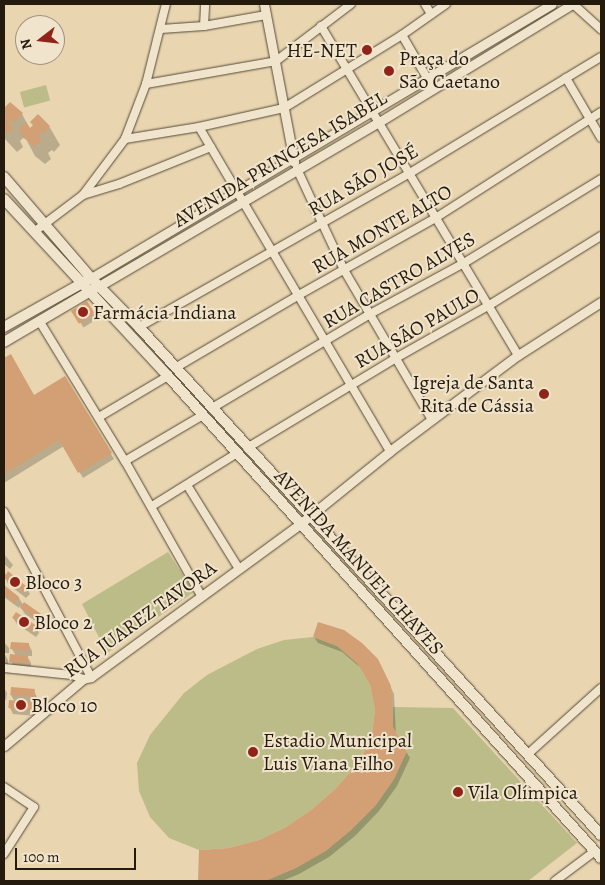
<!DOCTYPE html>
<html>
<head>
<meta charset="utf-8">
<style>
	body { margin:0 }
	#map { position:relative; width:605px; height:885px; overflow:hidden; background:#e9d6b1; font-family:Alegreya,serif }
	div>[style] { position:absolute }
	.green>* { inset:0; background:#bcbc88; transform-origin:0 0 }
	.shadow>* { inset:0; background:#0003; transform-origin:0 0 }
	.building>* { inset:0; background:#d39f74; transform-origin:0 0 }
	.roads { filter:drop-shadow(0 0 1px #554936) drop-shadow(0 0 1px #554936) }
	.minor>* { height:8px; margin:-4px; padding:0 4px; transform-origin:4px; border-radius:4px; background:#f1e4cc }
	.tertiary>* { height:9px; margin:-4.5px; padding:0 4.5px; transform-origin:4.5px; border-radius:4.5px; background:#f1e4cc }
	.secondary>* { height:10px; margin:-5px; padding:0 5px; transform-origin:5px; border-radius:5px; background:#f1e4cc }
	.dots>* { width:14px; height:14px; translate:-50% -50%; box-sizing:border-box; border:2px solid #f1e4cc; border-radius:50% }
	span { translate:-50% -50%; white-space:nowrap; text-align:center; line-height:1.15; -webkit-text-stroke:4px #f1e4cc; paint-order:stroke }
	.poi-label { font-size:20px; color:#241a0d }
	.right { translate:-100% -50%; text-align:right }
	.left { translate:0 -50%; text-align:left }
	.street-label { font-size:20px; color:#241a0d }
	.frame { position:absolute; inset:0; border:5px solid #241a0d; pointer-events:none }
	.north { position:absolute; left:15px; top:15px; width:50px; height:50px; box-sizing:border-box; background:#f1e4cc; border:1px solid #9f9380; border-radius:50%; rotate:254deg; font-size:14px; font-weight:700; line-height:20px; text-align:center; color:#241a0d }
	.north::after { content:''; display:block; margin:auto; width:18px; height:22px; background:#8f2418; clip-path:polygon(50% 0,100% 100%,50% 72%,0 100%) }
	.scale { position:absolute; left:15px; top:848px; width:121px; height:22px; box-sizing:border-box; border:2px solid #241a0d; border-top:0; padding-left:6px; font-size:15px; line-height:18px; white-space:nowrap; color:#241a0d; -webkit-text-stroke:4px #f1e4cc; paint-order:stroke }
</style>
</head>
<body>
<div id="map">
	<div class="green">
		<div style="left:46px;top:85px;width:16px;height:27px;rotate:75deg"></div>
		<div style="clip-path:polygon(168px 552px,194px 592px,107px 653px,82px 604px)"></div>
		<div style="clip-path:polygon(313px 637px,337px 646px,357px 663px,370px 685px,375px 710px,371px 741px,355px 767px,334px 790px,311px 810px,286px 827px,259px 840px,229px 848px,199px 850px,169px 838px,150px 817px,139px 791px,137px 763px,150px 735px,184px 693px,207px 675px,257px 649px,284px 640px)"></div>
		<div style="clip-path:polygon(393px 707px,453px 708px,577px 843px,528px 881px,265px 881px,296px 868px,326px 850px,351px 830px,376px 805px,394px 779px,407px 751px,393px 727px)"></div>
	</div>
	<div class="shadow">
		<div style="clip-path:polygon(10px 104px,22px 114px,30px 129px,49px 126px,60px 145px,54px 152px,52px 150px,48px 153px,51px 159px,45px 164px,35px 156px,26px 139px,23px 138px,20px 141px,23px 147px,17px 152px,4px 138px,4px 116px,6px 114px,4px 110px)"></div>
		<div style="left:87px;top:303px;width:19px;height:16px;rotate:58deg"></div>
		<div style="clip-path:polygon(11px 356px,34px 396px,64px 377px,114px 459px,83px 478px,64px 446px,4px 483px,4px 360px)"></div>
		<div style="clip-path:polygon(4px 554px,13px 565px,10px 569px,4px 564px)"></div>
		<div style="clip-path:polygon(4px 573px,26px 587px,30px 594px,26px 598px,8px 584px)"></div>
		<div style="clip-path:polygon(4px 586px,19px 598px,23px 605px,44px 616px,47px 623px,44px 627px,25px 614px,20px 606px,19px 608px,4px 597px)"></div>
		<div style="clip-path:polygon(13px 618px,36px 626px,39px 633px,36px 637px,17px 624px)"></div>
		<div style="clip-path:polygon(319px 624px,381px 667px,394px 694px,396px 735px,410px 758px,397px 786px,379px 811px,355px 836px,329px 857px,299px 874px,282px 881px,200px 881px,200px 851px,230px 849px,259px 841px,287px 828px,312px 811px,335px 791px,356px 768px,372px 741px,376px 710px,371px 685px,362px 669px,342px 652px,318px 643px,314px 637px)"></div>
		<div style="clip-path:polygon(4px 642px,9px 648px,9px 653px,4px 653px,8px 660px,8px 665px,4px 665px)"></div>
		<div style="clip-path:polygon(29px 645px,32px 651px,32px 656px,27px 656px,31px 663px,31px 669px,14px 667px,11px 661px,16px 656px,12px 649px)"></div>
		<div style="clip-path:polygon(4px 688px,7px 693px,6px 700px,4px 699px)"></div>
		<div style="clip-path:polygon(34px 691px,37px 697px,37px 703px,32px 703px,36px 710px,35px 716px,13px 714px,10px 708px,15px 702px,11px 695px)"></div>
	</div>
	<div class="building">
		<div style="clip-path:polygon(10px 102px,23px 113px,15px 122px,12px 120px,9px 123px,14px 128px,6px 134px,4px 132px,4px 108px)"></div>
		<div style="clip-path:polygon(38px 114px,50px 126px,43px 134px,41px 132px,37px 135px,42px 140px,34px 147px,23px 137px,19px 129px,26px 122px,30px 128px,33px 125px,30px 122px)"></div>
		<div style="left:87px;top:301px;width:15px;height:19px;rotate:58deg"></div>
		<div style="clip-path:polygon(11px 354px,34px 395px,65px 376px,112px 453px,78px 473px,59px 440px,4px 474px,4px 358px)"></div>
		<div style="clip-path:polygon(8px 571px,27px 587px,23px 593px,4px 578px)"></div>
		<div style="clip-path:polygon(4px 585px,19px 597px,15px 603px,4px 595px)"></div>
		<div style="left:24px;top:602px;width:24px;height:7px;rotate:35deg"></div>
		<div style="left:16px;top:612px;width:25px;height:7px;rotate:34deg"></div>
		<div style="clip-path:polygon(318px 622px,344px 630px,362px 643px,378px 659px,391px 686px,393px 727px,407px 751px,394px 779px,376px 805px,351px 830px,326px 851px,296px 868px,265px 881px,198px 881px,199px 850px,229px 848px,259px 840px,286px 827px,311px 810px,334px 790px,355px 767px,371px 741px,375px 710px,370px 685px,357px 663px,337px 646px,313px 637px)"></div>
		<div style="clip-path:polygon(11px 642px,29px 643px,29px 651px,10px 649px)"></div>
		<div style="clip-path:polygon(10px 654px,28px 656px,28px 663px,9px 662px)"></div>
		<div style="left:11px;top:687px;width:24px;height:8px;rotate:5deg"></div>
		<div style="left:9px;top:700px;width:24px;height:8px;rotate:5deg"></div>
	</div>
	<div class="roads">
		<div class="minor">
			<div style="left:425px;top:4px;width:12px;rotate:59deg"></div>
			<div style="left:573px;top:4px;width:38px;rotate:42deg"></div>
			<div style="left:204px;top:26px;width:22px;rotate:-87deg"></div>
			<div style="left:321px;top:26px;width:383px;rotate:59.1deg"></div>
			<div style="left:161px;top:29px;width:43px;rotate:-4deg"></div>
			<div style="left:204px;top:26px;width:63px;rotate:-10.1deg"></div>
			<div style="left:402px;top:35px;width:61px;rotate:59.7deg"></div>
			<div style="left:566px;top:78px;width:69px;rotate:59.7deg"></div>
			<div style="left:146px;top:84px;width:132px;rotate:-10deg"></div>
			<div style="left:276px;top:61px;width:94px;rotate:-37.2deg"></div>
			<div style="left:199px;top:127px;width:87px;rotate:-12.6deg"></div>
			<div style="left:284px;top:108px;width:139px;rotate:-31.7deg"></div>
			<div style="left:402px;top:35px;width:54px;rotate:-35.2deg"></div>
			<div style="left:125px;top:139px;width:75px;rotate:-9.2deg"></div>
			<div style="left:199px;top:127px;width:376px;rotate:59.5deg"></div>
			<div style="left:297px;top:169px;width:111px;rotate:65deg"></div>
			<div style="left:344px;top:270px;width:174px;rotate:59.6deg"></div>
			<div style="left:83px;top:195px;width:38px;rotate:-17deg"></div>
			<div style="left:119px;top:184px;width:99px;rotate:-21.9deg"></div>
			<div style="left:34px;top:232px;width:61px;rotate:-37.1deg"></div>
			<div style="left:83px;top:195px;width:70px;rotate:-53.1deg"></div>
			<div style="left:125px;top:139px;width:59px;rotate:-69.1deg"></div>
			<div style="left:146px;top:84px;width:82px;rotate:-76deg"></div>
			<div style="left:40px;top:322px;width:163px;rotate:58.6deg"></div>
			<div style="left:125px;top:461px;width:156px;rotate:60.5deg"></div>
			<div style="left:139px;top:327px;width:312px;rotate:-29.6deg"></div>
			<div style="left:410px;top:173px;width:223px;rotate:-31.3deg"></div>
			<div style="left:175px;top:368px;width:142px;rotate:-30.5deg"></div>
			<div style="left:297px;top:296px;width:161px;rotate:-29.4deg"></div>
			<div style="left:437px;top:217px;width:195px;rotate:-32.6deg"></div>
			<div style="left:212px;top:408px;width:184px;rotate:-30.7deg"></div>
			<div style="left:370px;top:314px;width:107px;rotate:-28.5deg"></div>
			<div style="left:464px;top:263px;width:161px;rotate:-31.5deg"></div>
			<div style="left:99px;top:417px;width:80px;rotate:-30.7deg"></div>
			<div style="left:247px;top:448px;width:174px;rotate:-31.1deg"></div>
			<div style="left:396px;top:358px;width:106px;rotate:-29.5deg"></div>
			<div style="left:488px;top:306px;width:133px;rotate:-31.8deg"></div>
			<div style="left:125px;top:461px;width:91px;rotate:-30.5deg"></div>
			<div style="left:187px;top:485px;width:99px;rotate:58.2deg"></div>
			<div style="left:152px;top:506px;width:100px;rotate:-31.9deg"></div>
			<div style="left:4px;top:512px;width:187px;rotate:62.2deg"></div>
			<div style="left:4px;top:668px;width:68px;rotate:5.9deg"></div>
			<div style="left:72px;top:675px;width:12px;rotate:20deg"></div>
			<div style="left:528px;top:754px;width:98px;rotate:-42.1deg"></div>
			<div style="left:4px;top:787px;width:36px;rotate:34deg"></div>
			<div style="left:34px;top:807px;width:56px;rotate:122.6deg"></div>
			<div style="left:555px;top:881px;width:50px;rotate:-36.9deg"></div>
		</div>
		<div class="tertiary">
			<div style="left:264px;top:4px;width:161px;rotate:79.2deg"></div>
			<div style="left:91px;top:278px;width:536px;rotate:-30.73deg"></div>
			<div style="left:99px;top:286px;width:324px;rotate:-30.4deg"></div>
			<div style="left:379px;top:122px;width:226px;rotate:-31.4deg"></div>
			<div style="left:4px;top:746px;width:104px;rotate:-40.3deg"></div>
			<div style="left:83px;top:679px;width:8px;rotate:-14deg"></div>
			<div style="left:91px;top:677px;width:259px;rotate:-36.2deg"></div>
			<div style="left:300px;top:524px;width:116px;rotate:-39deg"></div>
			<div style="left:390px;top:451px;width:160px;rotate:-36.9deg"></div>
			<div style="left:518px;top:355px;width:98px;rotate:-32.6deg"></div>
		</div>
		<div class="secondary">
			<div style="left:4px;top:177px;width:133px;rotate:49.3deg"></div>
			<div style="left:91px;top:278px;width:69px;rotate:45.6deg"></div>
			<div style="left:139px;top:327px;width:687px;rotate:47.72deg"></div>
			<div style="left:4px;top:199px;width:241px;rotate:47.2deg"></div>
			<div style="left:168px;top:376px;width:648px;rotate:48.07deg"></div>
			<div style="left:4px;top:327px;width:94px;rotate:-29.3deg"></div>
			<div style="left:4px;top:342px;width:104px;rotate:-30.5deg"></div>
		</div>
	</div>
	<div class="dots">
		<div style="left:367px;top:50px;background:#8f2418"></div>
		<div style="left:389px;top:71px;background:#8f2418"></div>
		<div style="left:83px;top:312px;background:#8f2418"></div>
		<div style="left:544px;top:394px;background:#8f2418"></div>
		<div style="left:15px;top:582px;background:#8f2418"></div>
		<div style="left:24px;top:622px;background:#8f2418"></div>
		<div style="left:21px;top:705px;background:#8f2418"></div>
		<div style="left:253px;top:752px;background:#8f2418"></div>
		<div style="left:458px;top:792px;background:#8f2418"></div>
	</div>
	<div class="poi-label">
		<span class="right" style="left:357px;top:50px">HE-NET</span>
		<span class="left" style="left:399px;top:70px">Praça do<br>São Caetano</span>
		<span class="left" style="left:93px;top:312px">Farmácia Indiana</span>
		<span class="right" style="left:534px;top:394px">Igreja de Santa<br>Rita de Cássia</span>
		<span class="left" style="left:25px;top:582px">Bloco 3</span>
		<span class="left" style="left:34px;top:622px">Bloco 2</span>
		<span class="left" style="left:31px;top:705px">Bloco 10</span>
		<span class="left" style="left:263px;top:752px">Estadio Municipal<br>Luis Viana Filho</span>
		<span class="left" style="left:468px;top:792px">Vila Olímpica</span>
	</div>
	<div class="street-label">
		<span style="left:280px;top:159px;rotate:-31deg">AVENIDA PRINCESA ISABEL</span>
		<span style="left:363px;top:180px;rotate:-30deg">RUA SÃO JOSÉ</span>
		<span style="left:382px;top:229px;rotate:-30deg">RUA MONTE ALTO</span>
		<span style="left:399px;top:280px;rotate:-30deg">RUA CASTRO ALVES</span>
		<span style="left:417px;top:328px;rotate:-30deg">RUA SÃO PAULO</span>
		<span style="left:359px;top:562px;rotate:48deg">AVENIDA MANUEL CHAVES</span>
		<span style="left:140px;top:619px;rotate:-36deg">RUA JUAREZ TAVORA</span>
	</div>
	<div class="frame"></div>
	<div class="north">N</div>
	<div class="scale">100 m</div>
</div>
</body>
</html>
